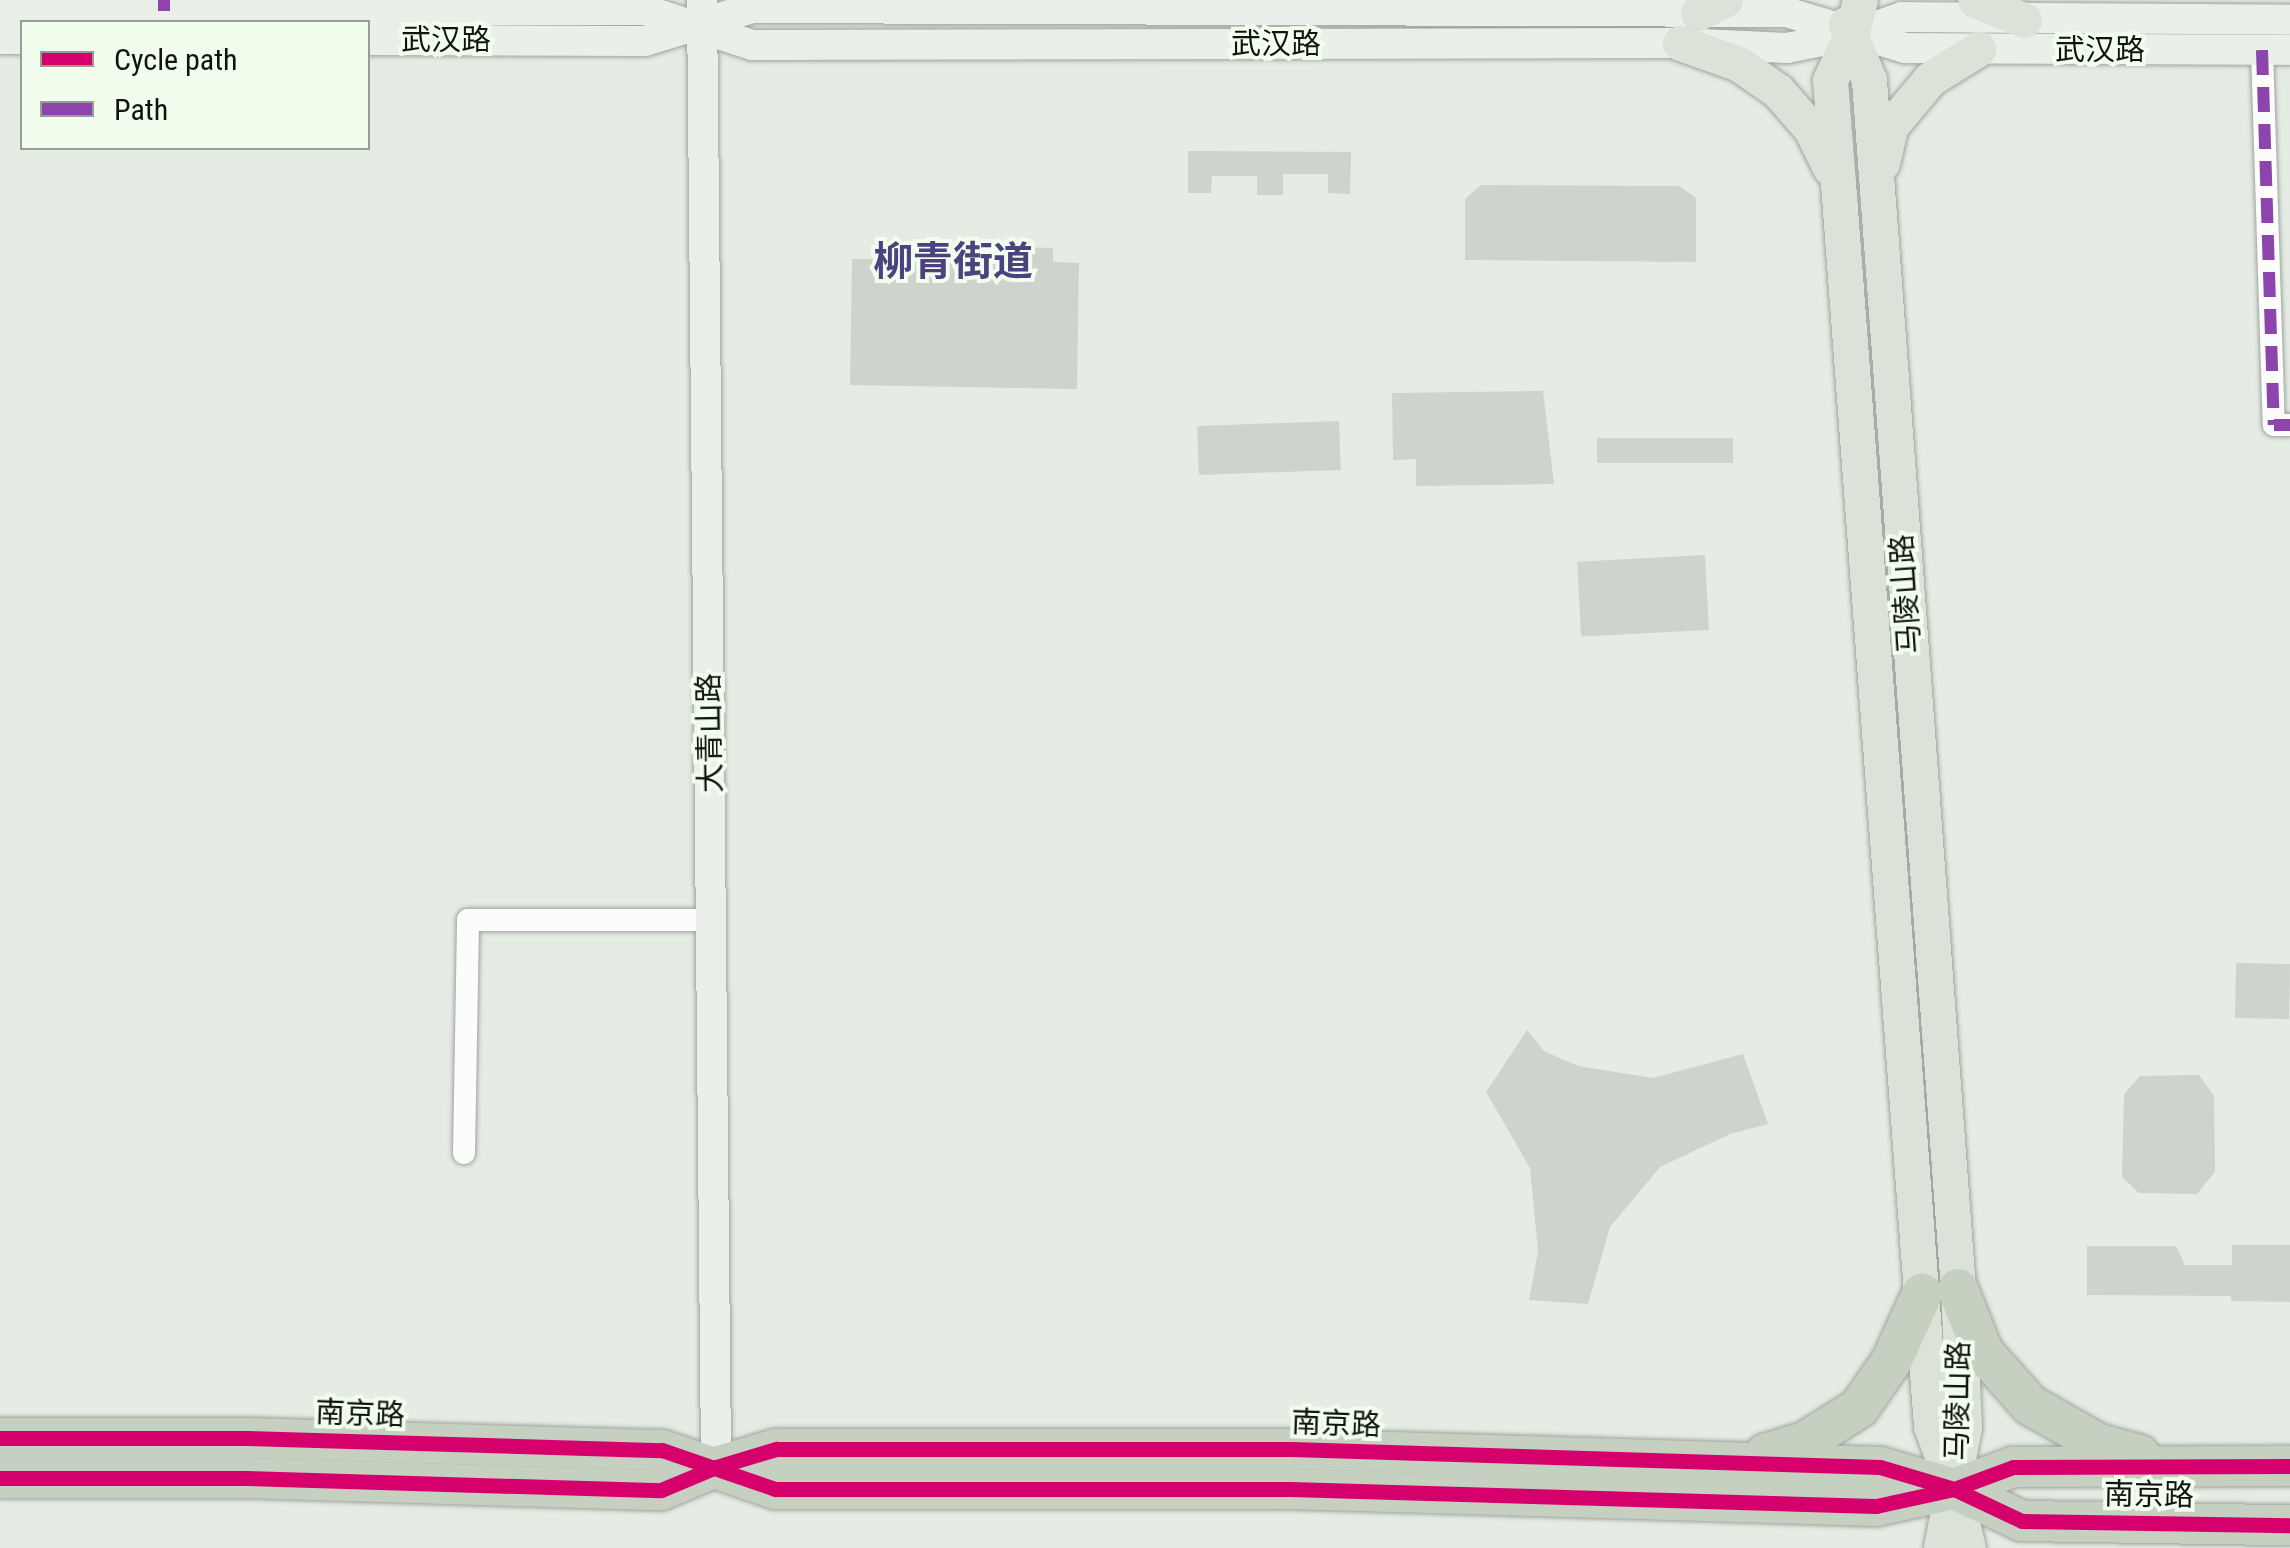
<!DOCTYPE html>
<html>
<head>
<meta charset="utf-8">
<style>
	body { margin:0 }
	#map { position:relative; width:2290px; height:1548px; overflow:hidden; background:#e5ece4; font-family:"Roboto Condensed","Noto Sans SC",sans-serif }
	div>[style] { position:absolute }
	.building>* { inset:0; background:#ced3cd; transform-origin:0 0 }
	.roads { filter:drop-shadow(0 0 2px #9fa49e) drop-shadow(0 0 2px #9fa49e) }
	.street>* { height:22px; margin:-11px; padding:0 11px; transform-origin:11px; border-radius:11px; background:#fbfcfb }
	.secondary>* { height:30px; margin:-15px; padding:0 15px; transform-origin:15px; border-radius:15px; background:#ebefea }
	.primary>* { height:35px; margin:-17.5px; padding:0 17.5px; transform-origin:17.5px; border-radius:17.5px; background:#dbe2d7 }
	.highway>* { height:40px; margin:-20px; padding:0 20px; transform-origin:20px; border-radius:20px; background:#c5d0c1 }
	.quiet>* { height:12px; margin-top:-6px; transform-origin:0; background:repeating-linear-gradient(90deg,#8e44ad 0 25px,transparent 0 37px) }
	.cycleway>* { height:15px; margin:-7.5px; padding:0 7.5px; transform-origin:7.5px; border-radius:7.5px; background:#d6006c }
	span { translate:-50% -50%; white-space:nowrap; text-align:center; line-height:1.15; -webkit-text-stroke:8px #f1fded; paint-order:stroke }
	.street-label { font-size:30px; color:#10130e }
	.district-label { font-size:40px; color:#4b427f; font-weight:700 }
	.legend { position:absolute; left:20px; top:20px; width:350px; height:130px; box-sizing:border-box; background:#f1fded; border:2px solid #979f94; margin:0; padding:12px 18px; list-style:none; font-size:30px; color:#10130e }
	.legend li { display:flex; align-items:center; gap:20px; height:50px }
	.legend b { width:50px; border:2px solid #979f94 }
</style>
</head>
<body>
<div id="map">
	<div class="building">
		<div style="clip-path:polygon(1188px 151px,1351px 152px,1350px 194px,1328px 193px,1328px 174px,1283px 174px,1283px 195px,1257px 195px,1257px 176px,1212px 176px,1211px 193px,1188px 193px)"></div>
		<div style="clip-path:polygon(1481px 185px,1679px 186px,1696px 198px,1696px 262px,1465px 260px,1465px 199px)"></div>
		<div style="clip-path:polygon(875px 245px,1053px 248px,1053px 262px,1079px 263px,1077px 389px,850px 385px,852px 259px,875px 259px)"></div>
		<div style="clip-path:polygon(1543px 391px,1554px 484px,1416px 486px,1416px 459px,1393px 460px,1392px 393px)"></div>
		<div style="left:1339px;top:421px;width:49px;height:142px;rotate:88deg"></div>
		<div style="left:1733px;top:438px;width:25px;height:136px;rotate:90deg"></div>
		<div style="left:1705px;top:555px;width:75px;height:128px;rotate:87deg"></div>
		<div style="left:2236px;top:963px;width:54px;height:55px;rotate:1deg"></div>
		<div style="clip-path:polygon(1527px 1030px,1544px 1051px,1578px 1066px,1653px 1078px,1743px 1054px,1768px 1124px,1730px 1134px,1660px 1167px,1610px 1227px,1588px 1304px,1529px 1300px,1538px 1251px,1530px 1168px,1486px 1092px)"></div>
		<div style="clip-path:polygon(2199px 1075px,2214px 1096px,2215px 1172px,2197px 1194px,2139px 1193px,2122px 1177px,2124px 1094px,2140px 1076px)"></div>
		<div style="clip-path:polygon(2232px 1245px,2290px 1245px,2290px 1302px,2231px 1301px,2231px 1296px,2087px 1295px,2087px 1246px,2176px 1246px,2185px 1265px,2232px 1265px)"></div>
	</div>
	<div class="roads">
		<div class="street">
			<div style="left:2262px;top:50px;width:375px;rotate:88.2deg"></div>
			<div style="left:2274px;top:425px;width:16px"></div>
			<div style="left:464px;top:1153px;width:233px;rotate:-89deg"></div>
			<div style="left:468px;top:920px;width:244px"></div>
		</div>
		<div class="secondary">
			<div style="left:702px;top:0;width:1467px;rotate:89.45deg"></div>
			<div style="left:0;top:11px;width:645px;rotate:-0.09deg"></div>
			<div style="left:645px;top:10px;width:113px;rotate:18.1deg"></div>
			<div style="left:752px;top:45px;width:928px;rotate:-0.12deg"></div>
			<div style="left:1680px;top:43px;width:107px;rotate:2.7deg"></div>
			<div style="left:1787px;top:48px;width:65px;rotate:-11.5deg"></div>
			<div style="left:1851px;top:35px;width:54px;rotate:-19.4deg"></div>
			<div style="left:1902px;top:17px;width:388px;rotate:0.4deg"></div>
			<div style="left:0;top:39px;width:22px"></div>
			<div style="left:368px;top:40px;width:277px;rotate:0.2deg"></div>
			<div style="left:645px;top:41px;width:112px;rotate:-17.1deg"></div>
			<div style="left:752px;top:8px;width:1034px;rotate:0.22deg"></div>
			<div style="left:1786px;top:12px;width:124px;rotate:16.8deg"></div>
			<div style="left:1905px;top:48px;width:385px;rotate:0.3deg"></div>
		</div>
		<div class="primary">
			<div style="left:1860px;top:0;width:36px;rotate:104deg"></div>
			<div style="left:1851px;top:35px;width:50px;rotate:115deg"></div>
			<div style="left:1830px;top:80px;width:103px;rotate:85.6deg"></div>
			<div style="left:1838px;top:183px;width:1246px;rotate:85.72deg"></div>
			<div style="left:1931px;top:1426px;width:67px;rotate:69.9deg"></div>
			<div style="left:1954px;top:1489px;width:61px;rotate:76.7deg"></div>
			<div style="left:1975px;top:0;width:53px;rotate:22.2deg"></div>
			<div style="left:1698px;top:13px;width:30px;rotate:-26deg"></div>
			<div style="left:1846px;top:24px;width:61px;rotate:67.7deg"></div>
			<div style="left:1869px;top:80px;width:1212px;rotate:85.79deg"></div>
			<div style="left:1958px;top:1289px;width:138px;rotate:87.5deg"></div>
			<div style="left:1964px;top:1427px;width:123px;rotate:100.8deg"></div>
			<div style="left:1680px;top:43px;width:63px;rotate:19.6deg"></div>
			<div style="left:1739px;top:64px;width:47px;rotate:34.7deg"></div>
			<div style="left:1778px;top:91px;width:50px;rotate:49deg"></div>
			<div style="left:1811px;top:129px;width:43px;rotate:64deg"></div>
			<div style="left:1882px;top:163px;width:37px;rotate:-77deg"></div>
			<div style="left:1890px;top:127px;width:62px;rotate:-50.2deg"></div>
			<div style="left:1930px;top:79px;width:57px;rotate:-32deg"></div>
		</div>
		<div class="highway">
			<div style="left:1958px;top:1289px;width:68px;rotate:68.4deg"></div>
			<div style="left:1983px;top:1352px;width:71px;rotate:48.4deg"></div>
			<div style="left:2030px;top:1405px;width:79px;rotate:29.5deg"></div>
			<div style="left:2099px;top:1444px;width:42px;rotate:15deg"></div>
			<div style="left:0;top:1438px;width:247px"></div>
			<div style="left:247px;top:1438px;width:415px;rotate:1.7deg"></div>
			<div style="left:662px;top:1450px;width:120px;rotate:19deg"></div>
			<div style="left:775px;top:1489px;width:515px"></div>
			<div style="left:1290px;top:1489px;width:586px;rotate:1.66deg"></div>
			<div style="left:1876px;top:1506px;width:80px;rotate:-12.3deg"></div>
			<div style="left:1954px;top:1489px;width:63px;rotate:-20.4deg"></div>
			<div style="left:2013px;top:1467px;width:277px;rotate:-0.2deg"></div>
			<div style="left:1765px;top:1454px;width:42px;rotate:-16.7deg"></div>
			<div style="left:1805px;top:1442px;width:64px;rotate:-32.2deg"></div>
			<div style="left:1859px;top:1408px;width:56px;rotate:-55.2deg"></div>
			<div style="left:1891px;top:1362px;width:75px;rotate:-65.5deg"></div>
			<div style="left:0;top:1478px;width:246px"></div>
			<div style="left:246px;top:1478px;width:415px;rotate:1.7deg"></div>
			<div style="left:661px;top:1490px;width:60px;rotate:-22.7deg"></div>
			<div style="left:716px;top:1467px;width:63px;rotate:-16.7deg"></div>
			<div style="left:776px;top:1449px;width:515px"></div>
			<div style="left:1291px;top:1449px;width:589px;rotate:1.75deg"></div>
			<div style="left:1880px;top:1467px;width:77px;rotate:16.6deg"></div>
			<div style="left:1954px;top:1489px;width:75px;rotate:25.2deg"></div>
			<div style="left:2022px;top:1521px;width:268px;rotate:0.9deg"></div>
		</div>
	</div>
	<div class="quiet">
		<div style="left:164px;top:0;width:11px;rotate:90deg"></div>
		<div style="left:2262px;top:50px;width:375px;rotate:88.2deg"></div>
		<div style="left:2274px;top:425px;width:16px"></div>
	</div>
	<div class="cycleway">
		<div style="left:0;top:1438px;width:247px"></div>
		<div style="left:247px;top:1438px;width:415px;rotate:1.7deg"></div>
		<div style="left:662px;top:1450px;width:120px;rotate:19deg"></div>
		<div style="left:775px;top:1489px;width:515px"></div>
		<div style="left:1290px;top:1489px;width:586px;rotate:1.66deg"></div>
		<div style="left:1876px;top:1506px;width:80px;rotate:-12.3deg"></div>
		<div style="left:1954px;top:1489px;width:63px;rotate:-20.4deg"></div>
		<div style="left:2013px;top:1467px;width:277px;rotate:-0.2deg"></div>
		<div style="left:0;top:1478px;width:246px"></div>
		<div style="left:246px;top:1478px;width:415px;rotate:1.7deg"></div>
		<div style="left:661px;top:1490px;width:60px;rotate:-22.7deg"></div>
		<div style="left:716px;top:1467px;width:63px;rotate:-16.7deg"></div>
		<div style="left:776px;top:1449px;width:515px"></div>
		<div style="left:1291px;top:1449px;width:589px;rotate:1.75deg"></div>
		<div style="left:1880px;top:1467px;width:77px;rotate:16.6deg"></div>
		<div style="left:1954px;top:1489px;width:75px;rotate:25.2deg"></div>
		<div style="left:2022px;top:1521px;width:268px;rotate:0.9deg"></div>
	</div>
	<div class="street-label">
		<span style="left:446px;top:40px">武汉路</span>
		<span style="left:1276px;top:44px">武汉路</span>
		<span style="left:2100px;top:50px">武汉路</span>
		<span style="left:1906px;top:594px;rotate:-94deg">马陵山路</span>
		<span style="left:710px;top:733px;rotate:-91deg">大青山路</span>
		<span style="left:1958px;top:1401px;rotate:-89deg">马陵山路</span>
		<span style="left:360px;top:1414px;rotate:2deg">南京路</span>
		<span style="left:1336px;top:1424px;rotate:2deg">南京路</span>
		<span style="left:2149px;top:1495px;rotate:1deg">南京路</span>
	</div>
	<div class="district-label">
		<span style="left:953px;top:262px">柳青街道</span>
	</div>
	<ul class="legend">
	<li><b style="height:12px;background:#d6006c"></b>Cycle path</li>
	<li><b style="height:12px;background:#8e44ad"></b>Path</li>
	</ul>
</div>
</body>
</html>
